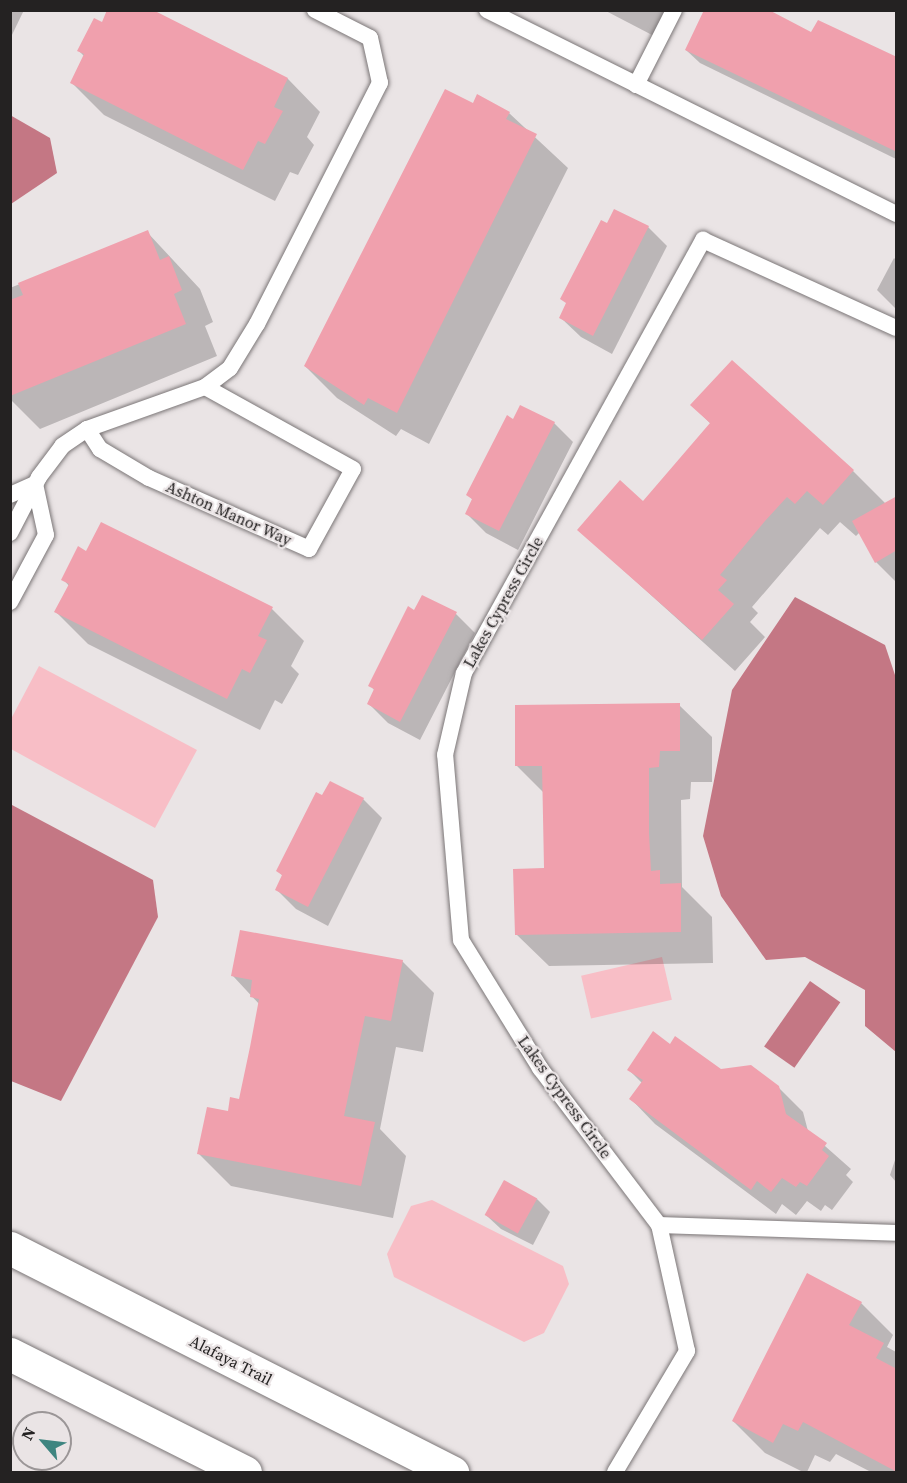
<!DOCTYPE html>
<html>
<head>
<meta charset="utf-8">
<style>
	body { margin:0 }
	#map { position:relative; width:907px; height:1483px; overflow:hidden; background:#eae4e5; font-family:"Source Serif 4",serif }
	div>[style] { position:absolute }
	.green>* { inset:0; background:#f8bec6; transform-origin:0 0 }
	.water>* { inset:0; background:#c47784; transform-origin:0 0 }
	.shadow>* { inset:0; background:#0003 }
	.building>* { inset:0; background:#f0a0ad; transform-origin:0 0 }
	.roads { filter:drop-shadow(0 0 2px #7b7677) drop-shadow(0 0 2px #7b7677) }
	.lane>* { height:16px; margin:-8px; padding:0 8px; transform-origin:8px; border-radius:8px; background:#fff }
	.secondary>* { height:33px; margin:-16.5px; padding:0 16.5px; transform-origin:16.5px; border-radius:16.5px; background:#fff }
	span { translate:-50% -50%; white-space:nowrap; text-align:center; line-height:1.15; -webkit-text-stroke:4.5px #eae4e5; paint-order:stroke }
	.street-label { font-size:16px; color:#242222 }
	.frame { position:absolute; inset:0; border:12px solid #242222; pointer-events:none }
	.north { position:absolute; left:12px; top:1411px; width:60px; height:60px; box-sizing:border-box; background:#eae4e5; border:2px solid #9b9697; border-radius:50%; rotate:298deg; font-size:16px; font-weight:700; line-height:24px; text-align:center; color:#242222 }
	.north::after { content:''; display:block; margin:auto; width:21px; height:27px; background:#3e8580; clip-path:polygon(50% 0,100% 100%,50% 72%,0 100%) }
</style>
</head>
<body>
<div id="map">
	<div class="green">
		<div style="clip-path:polygon(39px 666px,197px 750px,155px 828px,11px 749px,11px 719px)"></div>
		<div style="left:662px;top:957px;width:44px;height:83px;rotate:77deg"></div>
		<div style="clip-path:polygon(432px 1200px,563px 1266px,569px 1284px,544px 1333px,524px 1342px,394px 1277px,387px 1254px,411px 1206px)"></div>
	</div>
	<div class="water">
		<div style="clip-path:polygon(10px 115px,50px 138px,57px 173px,11px 204px)"></div>
		<div style="clip-path:polygon(795px 597px,885px 645px,896px 678px,896px 1052px,865px 1026px,865px 990px,805px 957px,766px 960px,721px 896px,703px 836px,732px 690px)"></div>
		<div style="clip-path:polygon(12px 805px,153px 880px,158px 917px,61px 1101px,11px 1081px)"></div>
		<div style="left:810px;top:981px;width:37px;height:80px;rotate:35deg"></div>
	</div>
	<div class="shadow">
		<div style="clip-path:polygon(10px 10px,24px 10px,10px 39px)"></div>
		<div style="clip-path:polygon(149px 10px,288px 79px,320px 112px,307px 137px,314px 145px,298px 175px,290px 172px,275px 201px,104px 115px,72px 83px,85px 57px,78px 50px,102px 24px)"></div>
		<div style="clip-path:polygon(604px 10px,666px 10px,654px 36px)"></div>
		<div style="clip-path:polygon(812px 34px,896px 59px,896px 159px,700px 63px,686px 50px)"></div>
		<div style="clip-path:polygon(473px 105px,509px 113px,568px 168px,429px 444px,401px 429px,396px 436px,337px 398px,305px 366px)"></div>
		<div style="clip-path:polygon(607px 225px,648px 227px,667px 246px,612px 354px,581px 337px,561px 318px)"></div>
		<div style="clip-path:polygon(147px 232px,200px 289px,213px 322px,205px 326px,217px 356px,40px 429px,10px 399px,10px 288px)"></div>
		<div style="clip-path:polygon(894px 258px,896px 260px,896px 309px,877px 290px)"></div>
		<div style="clip-path:polygon(692px 405px,853px 471px,886px 504px,896px 498px,896px 582px,876px 562px,860px 532px,856px 536px,840px 522px,828px 535px,820px 528px,752px 607px,758px 613px,750px 622px,765px 637px,735px 671px,579px 530px,643px 503px,711px 424px)"></div>
		<div style="clip-path:polygon(554px 423px,573px 442px,518px 550px,486px 533px,467px 514px,473px 500px,468px 495px)"></div>
		<div style="clip-path:polygon(63px 579px,272px 609px,304px 641px,291px 666px,299px 674px,282px 704px,275px 700px,260px 730px,88px 644px,56px 612px,69px 586px)"></div>
		<div style="clip-path:polygon(415px 612px,456px 614px,475px 633px,420px 740px,388px 723px,369px 704px,375px 691px,370px 685px)"></div>
		<div style="clip-path:polygon(679px 705px,712px 737px,712px 782px,691px 782px,690px 799px,681px 800px,682px 887px,712px 917px,713px 963px,549px 966px,516px 934px,546px 870px,544px 793px,517px 766px)"></div>
		<div style="clip-path:polygon(323px 797px,363px 799px,382px 818px,328px 926px,296px 909px,277px 890px,283px 876px,278px 871px)"></div>
		<div style="clip-path:polygon(402px 961px,434px 993px,423px 1052px,396px 1047px,380px 1129px,406px 1156px,393px 1218px,231px 1186px,199px 1154px,240px 1101px,260px 1005px,233px 976px)"></div>
		<div style="clip-path:polygon(670px 1046px,721px 1070px,778px 1087px,803px 1112px,808px 1131px,851px 1169px,846px 1175px,853px 1182px,832px 1210px,825px 1205px,821px 1211px,807px 1201px,796px 1215px,782px 1204px,776px 1214px,655px 1124px,631px 1099px,642px 1083px,629px 1070px)"></div>
		<div style="clip-path:polygon(896px 1157px,896px 1182px,890px 1175px)"></div>
		<div style="clip-path:polygon(537px 1199px,550px 1212px,533px 1245px,501px 1229px,487px 1216px)"></div>
		<div style="clip-path:polygon(861px 1303px,893px 1335px,887px 1347px,896px 1352px,896px 1472px,871px 1472px,836px 1454px,830px 1462px,815px 1455px,807px 1472px,803px 1472px,765px 1453px,733px 1421px)"></div>
	</div>
	<div class="building">
		<div style="clip-path:polygon(107px 10px,153px 10px,288px 78px,274px 107px,283px 111px,265px 144px,258px 141px,243px 170px,70px 83px,84px 54px,77px 51px,94px 18px,102px 22px)"></div>
		<div style="clip-path:polygon(704px 10px,769px 10px,811px 32px,818px 20px,897px 57px,897px 152px,685px 50px)"></div>
		<div style="clip-path:polygon(445px 89px,473px 103px,477px 94px,510px 112px,506px 119px,537px 134px,397px 413px,368px 398px,364px 405px,304px 366px)"></div>
		<div style="clip-path:polygon(614px 209px,649px 226px,593px 336px,559px 318px,566px 303px,560px 299px,601px 220px,607px 223px)"></div>
		<div style="clip-path:polygon(148px 230px,160px 260px,169px 256px,182px 290px,174px 294px,186px 324px,10px 396px,10px 300px,23px 295px,18px 283px)"></div>
		<div style="clip-path:polygon(732px 360px,854px 470px,823px 505px,807px 491px,795px 504px,787px 497px,765px 521px,720px 575px,727px 580px,718px 590px,734px 604px,702px 640px,577px 530px,620px 480px,643px 501px,710px 423px,690px 405px)"></div>
		<div style="clip-path:polygon(520px 405px,555px 422px,499px 531px,465px 514px,472px 499px,466px 495px,507px 415px,513px 419px)"></div>
		<div style="clip-path:polygon(897px 496px,897px 550px,875px 563px,852px 521px)"></div>
		<div style="clip-path:polygon(101px 522px,273px 607px,258px 636px,267px 640px,250px 673px,242px 669px,227px 699px,54px 612px,69px 584px,61px 580px,78px 546px,86px 551px)"></div>
		<div style="clip-path:polygon(422px 595px,457px 612px,400px 722px,367px 704px,374px 689px,368px 686px,408px 606px,414px 610px)"></div>
		<div style="clip-path:polygon(680px 703px,680px 751px,660px 751px,659px 767px,649px 768px,649px 833px,651px 871px,660px 870px,660px 884px,681px 883px,681px 932px,515px 935px,513px 869px,544px 868px,542px 766px,515px 766px,515px 705px)"></div>
		<div style="clip-path:polygon(330px 781px,364px 798px,308px 907px,275px 890px,282px 875px,276px 871px,316px 792px,322px 795px)"></div>
		<div style="clip-path:polygon(240px 930px,403px 960px,391px 1021px,365px 1016px,344px 1116px,375px 1122px,361px 1186px,197px 1154px,207px 1107px,228px 1111px,230px 1097px,239px 1099px,250px 1047px,259px 999px,250px 997px,252px 980px,231px 976px)"></div>
		<div style="clip-path:polygon(653px 1031px,670px 1044px,675px 1036px,721px 1069px,751px 1065px,779px 1086px,786px 1114px,827px 1143px,822px 1150px,829px 1156px,807px 1186px,800px 1182px,796px 1187px,782px 1178px,771px 1192px,757px 1181px,751px 1190px,629px 1099px,643px 1080px,627px 1070px)"></div>
		<div style="left:504px;top:1180px;width:38px;height:40px;rotate:29deg"></div>
		<div style="clip-path:polygon(807px 1273px,862px 1302px,849px 1325px,884px 1343px,876px 1358px,897px 1369px,897px 1472px,803px 1422px,798px 1431px,783px 1424px,773px 1443px,732px 1421px)"></div>
	</div>
	<div class="roads">
		<div class="lane">
			<div style="left:487px;top:10px;width:457px;rotate:26.5deg"></div>
			<div style="left:636px;top:85px;width:84px;rotate:-63.1deg"></div>
			<div style="left:87px;top:429px;width:24px;rotate:57deg"></div>
			<div style="left:100px;top:449px;width:57px;rotate:30.6deg"></div>
			<div style="left:149px;top:478px;width:175px;rotate:23.9deg"></div>
			<div style="left:309px;top:549px;width:91px;rotate:-61.2deg"></div>
			<div style="left:353px;top:469px;width:169px;rotate:-151deg"></div>
			<div style="left:10px;top:495px;width:27px;rotate:-24deg"></div>
			<div style="left:35px;top:484px;width:52px;rotate:77.8deg"></div>
			<div style="left:46px;top:535px;width:76px;rotate:118.2deg"></div>
			<div style="left:10px;top:533px;width:63px;rotate:-62.6deg"></div>
			<div style="left:39px;top:477px;width:39px;rotate:-53deg"></div>
			<div style="left:62px;top:446px;width:30px;rotate:-34deg"></div>
			<div style="left:87px;top:429px;width:125px;rotate:-19.6deg"></div>
			<div style="left:205px;top:387px;width:31px;rotate:-37deg"></div>
			<div style="left:230px;top:368px;width:52px;rotate:-58.5deg"></div>
			<div style="left:257px;top:324px;width:271px;rotate:-63deg"></div>
			<div style="left:380px;top:83px;width:46px;rotate:-102.5deg"></div>
			<div style="left:370px;top:38px;width:62px;rotate:-153deg"></div>
			<div style="left:659px;top:1225px;width:237px;rotate:1.9deg"></div>
			<div style="left:615px;top:1472px;width:141px;rotate:-59.2deg"></div>
			<div style="left:687px;top:1351px;width:129px;rotate:-102.5deg"></div>
			<div style="left:659px;top:1225px;width:197px;rotate:-127.2deg"></div>
			<div style="left:540px;top:1068px;width:150px;rotate:-121.7deg"></div>
			<div style="left:461px;top:940px;width:186px;rotate:-94.9deg"></div>
			<div style="left:445px;top:755px;width:84px;rotate:-77deg"></div>
			<div style="left:464px;top:673px;width:495px;rotate:-61.1deg"></div>
			<div style="left:703px;top:240px;width:212px;rotate:24.5deg"></div>
		</div>
		<div class="secondary">
			<div style="left:10px;top:1248px;width:496px;rotate:26.9deg"></div>
			<div style="left:10px;top:1354px;width:263px;rotate:26.7deg"></div>
		</div>
	</div>
	<div class="street-label">
		<span style="left:229px;top:513px;rotate:24deg">Ashton Manor Way</span>
		<span style="left:503px;top:602px;rotate:-61deg">Lakes Cypress Circle</span>
		<span style="left:565px;top:1097px;rotate:54deg">Lakes Cypress Circle</span>
		<span style="left:231px;top:1360px;rotate:27deg">Alafaya Trail</span>
	</div>
	<div class="frame"></div>
	<div class="north">N</div>
</div>
</body>
</html>
